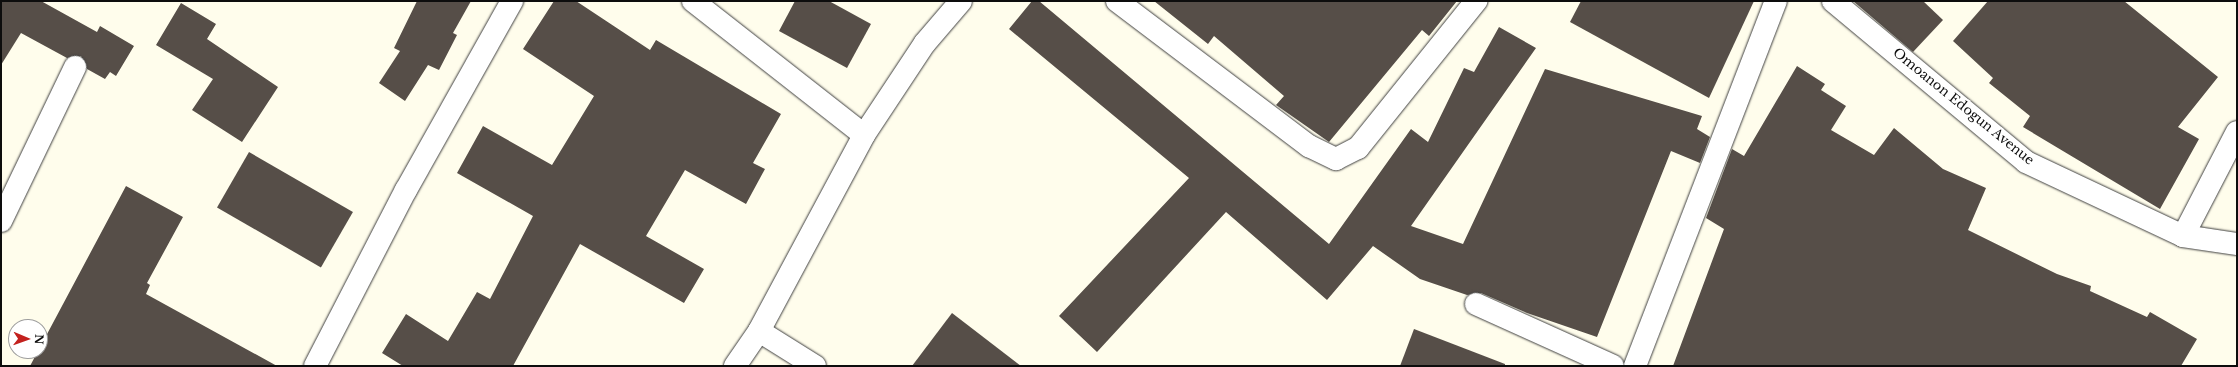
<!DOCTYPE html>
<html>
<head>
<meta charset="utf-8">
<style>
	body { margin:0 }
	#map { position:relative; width:2238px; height:367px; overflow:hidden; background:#fffdec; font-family:"Libre Baskerville",serif }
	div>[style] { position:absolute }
	.building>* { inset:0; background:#564e48; transform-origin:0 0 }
	.roads { filter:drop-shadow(0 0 1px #404040) drop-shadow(0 0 1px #404040) }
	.street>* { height:22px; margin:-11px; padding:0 11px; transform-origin:11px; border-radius:11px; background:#fff }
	span { translate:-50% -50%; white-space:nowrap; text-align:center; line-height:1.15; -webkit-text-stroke:4px #fff; paint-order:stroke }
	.street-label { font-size:13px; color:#0d0d0d }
	.frame { position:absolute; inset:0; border:2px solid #0d0d0d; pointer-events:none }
	.north { position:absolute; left:8px; top:319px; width:40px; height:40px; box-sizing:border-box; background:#fff; border:1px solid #9e9e9e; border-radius:50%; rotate:92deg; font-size:11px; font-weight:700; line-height:16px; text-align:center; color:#0d0d0d }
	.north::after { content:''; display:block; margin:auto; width:14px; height:18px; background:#c3211e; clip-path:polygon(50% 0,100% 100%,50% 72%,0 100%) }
</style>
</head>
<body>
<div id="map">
	<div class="building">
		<div style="clip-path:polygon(1px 1px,41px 1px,97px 32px,100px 26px,134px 46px,116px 76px,110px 72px,105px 79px,87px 69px,81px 56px,67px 58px,21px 33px,1px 65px)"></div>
		<div style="clip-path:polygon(417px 1px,471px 1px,453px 33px,457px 35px,439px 70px,428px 65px,405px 101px,379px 83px,400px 51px,394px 48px)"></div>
		<div style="clip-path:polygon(554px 1px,576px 1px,650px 50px,656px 40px,781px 114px,753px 163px,765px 169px,746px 204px,685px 170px,646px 236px,704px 269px,684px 303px,580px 244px,513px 366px,403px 366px,382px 353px,406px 314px,448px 341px,477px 292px,490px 299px,533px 216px,457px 173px,483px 126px,552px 165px,594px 96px,523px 49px)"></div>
		<div style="clip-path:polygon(795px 1px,829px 1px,871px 24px,847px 68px,779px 31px)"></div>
		<div style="clip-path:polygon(1032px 1px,1039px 1px,1329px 244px,1411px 129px,1428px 142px,1464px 68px,1474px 72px,1499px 27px,1536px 48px,1411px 226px,1463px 244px,1545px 69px,1702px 116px,1697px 129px,1710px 137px,1700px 163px,1671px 151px,1597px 337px,1527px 313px,1481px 293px,1467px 295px,1420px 279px,1373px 246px,1327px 300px,1226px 212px,1097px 352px,1059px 316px,1189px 178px,1009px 29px)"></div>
		<div style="clip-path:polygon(1154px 1px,1457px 1px,1429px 36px,1422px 30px,1329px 142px,1276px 105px,1284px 96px,1214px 36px,1208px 44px)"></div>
		<div style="clip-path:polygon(1581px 1px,1754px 1px,1709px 98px,1570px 22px)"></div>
		<div style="clip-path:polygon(1853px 1px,1923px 1px,1943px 20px,1913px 52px)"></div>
		<div style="clip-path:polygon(1988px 1px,2124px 1px,2218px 77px,2178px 127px,2199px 139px,2160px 209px,2023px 127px,2030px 116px,1989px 83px,1993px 78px,1953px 41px)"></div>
		<div style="clip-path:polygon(181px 3px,216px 24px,207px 39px,278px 87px,242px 142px,192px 110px,213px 79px,156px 45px)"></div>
		<div style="clip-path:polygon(1797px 66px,1825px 84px,1821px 90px,1846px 106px,1831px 130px,1874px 155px,1894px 128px,1943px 169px,1986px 188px,1968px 230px,2057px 274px,2091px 286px,2090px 291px,2147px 317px,2150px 312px,2197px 339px,2181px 366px,1673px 366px,1724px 229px,1706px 218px,1732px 149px,1744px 156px)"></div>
		<div style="left:249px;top:152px;width:120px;height:64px;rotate:30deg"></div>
		<div style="clip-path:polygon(126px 186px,183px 217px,147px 283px,150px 285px,146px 294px,277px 366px,30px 366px)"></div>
		<div style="clip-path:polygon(952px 313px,1021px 366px,912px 366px)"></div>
		<div style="clip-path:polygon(1414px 329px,1505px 364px,1505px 366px,1400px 366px)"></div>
	</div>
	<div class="roads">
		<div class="street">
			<div style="left:693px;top:1px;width:217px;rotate:38.1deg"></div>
			<div style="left:1117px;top:1px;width:241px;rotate:37.1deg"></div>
			<div style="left:1309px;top:146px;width:30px;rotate:26deg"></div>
			<div style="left:1336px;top:159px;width:25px;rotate:-27deg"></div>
			<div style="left:1358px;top:148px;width:189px;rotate:-51.2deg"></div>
			<div style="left:1833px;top:1px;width:251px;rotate:39.8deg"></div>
			<div style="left:2026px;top:162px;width:174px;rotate:25.2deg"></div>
			<div style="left:2183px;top:236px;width:55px;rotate:8.4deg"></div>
			<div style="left:1px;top:221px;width:171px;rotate:-64.3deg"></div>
			<div style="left:2183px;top:236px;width:117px;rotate:-62.6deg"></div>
			<div style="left:1476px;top:304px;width:150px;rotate:24.3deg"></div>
			<div style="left:759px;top:331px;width:66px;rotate:32deg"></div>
			<div style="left:315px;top:366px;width:198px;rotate:-62.7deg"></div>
			<div style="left:406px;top:190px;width:217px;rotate:-60.7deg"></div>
			<div style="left:735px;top:366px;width:42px;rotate:-55.6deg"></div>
			<div style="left:759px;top:331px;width:222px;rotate:-61.8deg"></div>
			<div style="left:864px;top:135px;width:110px;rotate:-56.5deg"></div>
			<div style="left:925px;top:43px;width:55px;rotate:-49.4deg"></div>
			<div style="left:1635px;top:366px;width:391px;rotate:-68.9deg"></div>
		</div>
	</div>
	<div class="street-label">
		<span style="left:1963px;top:107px;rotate:39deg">Omoanon Edogun Avenue</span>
	</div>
	<div class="frame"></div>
	<div class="north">N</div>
</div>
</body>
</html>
